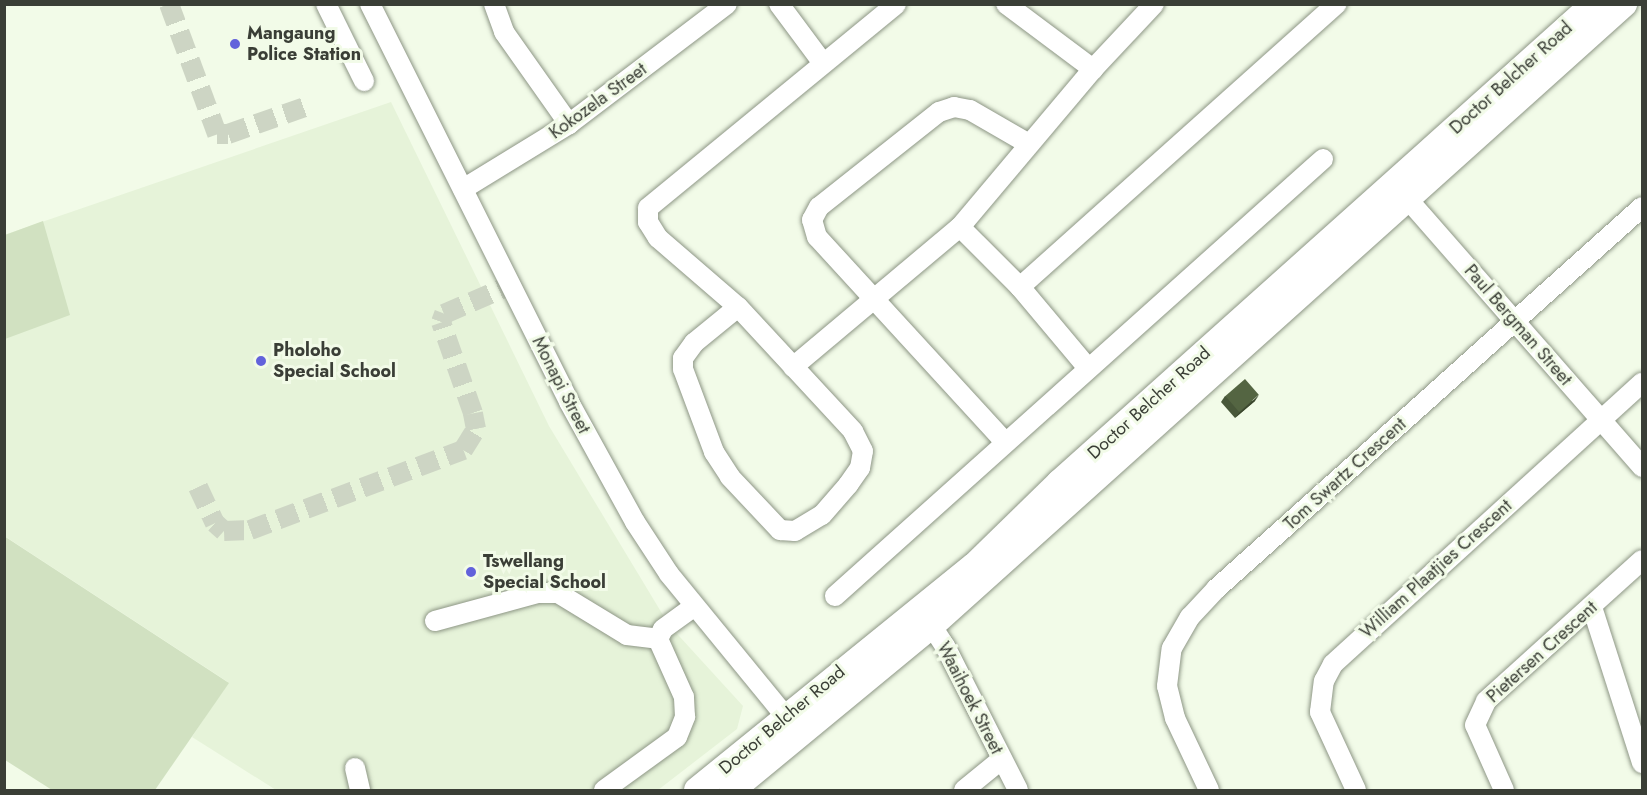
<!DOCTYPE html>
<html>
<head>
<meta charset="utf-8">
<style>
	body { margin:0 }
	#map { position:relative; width:1647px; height:795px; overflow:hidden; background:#f2fbe8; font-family:Jost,sans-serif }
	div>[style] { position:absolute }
	.built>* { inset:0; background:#e6f3d9 }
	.green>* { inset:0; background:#d1e1c1 }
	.minor-tunnel>* { height:20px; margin-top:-10px; transform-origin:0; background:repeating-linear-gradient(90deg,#cdd5c4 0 20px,transparent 0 30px) }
	.roads { filter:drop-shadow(0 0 2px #8d9685) drop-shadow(0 0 2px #8d9685) }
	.minor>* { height:20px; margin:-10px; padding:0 10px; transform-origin:10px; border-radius:10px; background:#fff }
	.major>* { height:26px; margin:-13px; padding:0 13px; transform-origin:13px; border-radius:13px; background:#fff }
	.wall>* { inset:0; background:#485739 }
	.shaded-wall>* { inset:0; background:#3b472e }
	.building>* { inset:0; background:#546542; transform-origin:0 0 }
	.dots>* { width:16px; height:16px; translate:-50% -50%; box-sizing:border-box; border:3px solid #f2fbe8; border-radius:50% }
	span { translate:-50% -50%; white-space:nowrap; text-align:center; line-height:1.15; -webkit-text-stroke:6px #f2fbe8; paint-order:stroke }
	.poi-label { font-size:18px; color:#3a3e36; font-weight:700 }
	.left { translate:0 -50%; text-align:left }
	.street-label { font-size:18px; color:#3a3e36 }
	.frame { position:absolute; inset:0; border:6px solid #3a3e36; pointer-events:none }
</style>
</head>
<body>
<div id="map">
	<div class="built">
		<div style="clip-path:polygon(391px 102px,549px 426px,669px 625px,743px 706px,737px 729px,658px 790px,276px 790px,192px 737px,228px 682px,6px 537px,4px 235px)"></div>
	</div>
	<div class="green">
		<div style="clip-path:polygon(43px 221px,70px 315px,5px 339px,5px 235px)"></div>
		<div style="clip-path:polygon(4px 536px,229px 683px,155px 790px,52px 790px,5px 760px)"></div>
	</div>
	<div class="minor-tunnel">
		<div style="left:169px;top:4px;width:139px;rotate:69.7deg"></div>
		<div style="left:217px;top:134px;width:11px"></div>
		<div style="left:228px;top:134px;width:88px;rotate:-19.3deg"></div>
		<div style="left:198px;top:487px;width:40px;rotate:65deg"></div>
		<div style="left:215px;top:523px;width:12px;rotate:42deg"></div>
		<div style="left:224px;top:531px;width:26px;rotate:-2deg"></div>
		<div style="left:250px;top:530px;width:228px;rotate:-20.6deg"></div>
		<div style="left:463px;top:450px;width:25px;rotate:-58deg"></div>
		<div style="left:476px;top:429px;width:16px;rotate:-101deg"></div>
		<div style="left:473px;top:413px;width:96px;rotate:-109.4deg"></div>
		<div style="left:441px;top:322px;width:9px;rotate:-69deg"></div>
		<div style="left:444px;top:314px;width:73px;rotate:-23.4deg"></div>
	</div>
	<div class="roads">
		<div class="minor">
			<div style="left:326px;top:4px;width:86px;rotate:63.7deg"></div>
			<div style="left:370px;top:4px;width:445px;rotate:63.4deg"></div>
			<div style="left:569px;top:402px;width:137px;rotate:61.2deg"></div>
			<div style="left:635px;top:522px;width:62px;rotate:56.8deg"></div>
			<div style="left:669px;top:574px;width:199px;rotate:50.7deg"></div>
			<div style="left:494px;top:4px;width:30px;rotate:70deg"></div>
			<div style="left:504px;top:32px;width:113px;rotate:54.8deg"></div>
			<div style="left:779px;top:4px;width:72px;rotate:53.4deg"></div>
			<div style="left:1006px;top:4px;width:109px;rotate:36.8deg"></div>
			<div style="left:1398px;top:188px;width:371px;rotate:48.8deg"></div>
			<div style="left:463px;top:189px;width:124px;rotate:-31.5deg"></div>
			<div style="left:569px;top:124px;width:198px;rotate:-37.2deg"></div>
			<div style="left:960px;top:227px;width:85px;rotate:45deg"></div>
			<div style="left:1020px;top:287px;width:106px;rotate:50deg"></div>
			<div style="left:1020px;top:287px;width:425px;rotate:-41.8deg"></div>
			<div style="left:738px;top:307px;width:57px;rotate:140.7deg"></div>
			<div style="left:694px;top:343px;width:19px;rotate:126deg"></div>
			<div style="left:683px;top:358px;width:11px;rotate:90deg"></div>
			<div style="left:683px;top:369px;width:89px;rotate:69.5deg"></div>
			<div style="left:714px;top:452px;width:30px;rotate:57deg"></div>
			<div style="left:730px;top:477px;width:73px;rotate:46.7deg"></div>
			<div style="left:780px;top:530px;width:15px;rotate:4deg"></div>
			<div style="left:795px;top:531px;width:31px;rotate:-31deg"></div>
			<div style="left:822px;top:515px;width:40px;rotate:-49deg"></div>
			<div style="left:848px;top:485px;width:21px;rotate:-55deg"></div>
			<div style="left:860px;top:468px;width:17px;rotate:-80deg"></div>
			<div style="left:863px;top:451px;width:22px;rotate:-117deg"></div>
			<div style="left:853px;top:431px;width:169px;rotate:-132.8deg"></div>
			<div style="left:738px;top:307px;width:106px;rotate:-139.2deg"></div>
			<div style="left:658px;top:238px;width:19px;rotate:-122deg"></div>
			<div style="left:648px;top:222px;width:14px;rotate:-90deg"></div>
			<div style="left:648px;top:208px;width:321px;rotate:-39.4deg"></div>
			<div style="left:793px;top:367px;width:218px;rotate:-40deg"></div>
			<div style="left:960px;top:227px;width:207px;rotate:-49.9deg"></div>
			<div style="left:1093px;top:69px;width:89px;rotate:-46.8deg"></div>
			<div style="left:1005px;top:442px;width:278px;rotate:-132.5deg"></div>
			<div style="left:817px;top:237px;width:18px;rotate:-106deg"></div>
			<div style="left:812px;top:220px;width:15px;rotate:-62deg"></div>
			<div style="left:819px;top:207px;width:153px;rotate:-38.4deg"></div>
			<div style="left:939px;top:112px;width:16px;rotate:-18deg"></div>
			<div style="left:954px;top:107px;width:16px;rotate:11deg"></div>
			<div style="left:970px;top:110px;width:68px;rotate:30deg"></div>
			<div style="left:835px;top:596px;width:655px;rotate:-41.84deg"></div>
			<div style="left:1592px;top:607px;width:164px;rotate:72.2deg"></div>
			<div style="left:924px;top:614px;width:38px;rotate:57deg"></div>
			<div style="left:945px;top:646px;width:161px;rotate:63.1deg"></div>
			<div style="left:435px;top:621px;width:107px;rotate:-15.2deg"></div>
			<div style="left:538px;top:593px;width:20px"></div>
			<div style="left:558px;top:593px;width:81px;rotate:31.3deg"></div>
			<div style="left:627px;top:635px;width:31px;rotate:7deg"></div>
			<div style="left:355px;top:768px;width:23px;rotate:77deg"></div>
			<div style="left:604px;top:790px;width:90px;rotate:-36deg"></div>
			<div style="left:677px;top:737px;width:22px;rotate:-68deg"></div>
			<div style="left:685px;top:717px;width:20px;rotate:-93deg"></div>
			<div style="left:684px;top:697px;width:64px;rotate:-114.1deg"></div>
			<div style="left:658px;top:639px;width:11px;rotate:-63deg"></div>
			<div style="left:663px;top:629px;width:39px;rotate:-36deg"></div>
			<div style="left:964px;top:790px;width:49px;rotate:-39.2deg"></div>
			<div style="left:1209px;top:790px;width:80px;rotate:-115.3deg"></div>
			<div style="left:1175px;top:718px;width:33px;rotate:-104deg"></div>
			<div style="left:1167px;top:686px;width:38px;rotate:-83deg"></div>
			<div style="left:1172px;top:648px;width:36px;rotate:-60deg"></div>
			<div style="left:1190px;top:617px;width:38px;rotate:-47deg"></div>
			<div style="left:1216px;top:589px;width:572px;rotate:-41.88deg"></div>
			<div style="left:1356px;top:790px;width:86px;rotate:-114.8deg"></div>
			<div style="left:1320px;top:712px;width:31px;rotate:-83deg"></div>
			<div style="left:1324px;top:681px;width:19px;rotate:-62deg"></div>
			<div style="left:1333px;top:664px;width:418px;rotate:-42.3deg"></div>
			<div style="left:1504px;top:790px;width:71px;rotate:-114deg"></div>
			<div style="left:1475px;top:725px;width:26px;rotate:-65deg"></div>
			<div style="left:1486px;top:701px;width:210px;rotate:-42.1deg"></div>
		</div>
		<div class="major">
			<div style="left:697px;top:790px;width:356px;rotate:-39deg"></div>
			<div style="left:974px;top:566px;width:119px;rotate:-44.3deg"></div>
			<div style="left:1059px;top:483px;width:718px;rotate:-41.84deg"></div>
			<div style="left:732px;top:790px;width:259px;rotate:-39.5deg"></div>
			<div style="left:932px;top:625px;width:930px;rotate:-41.9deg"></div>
		</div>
	</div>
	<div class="wall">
		<div style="clip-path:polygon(1225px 396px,1255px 401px,1235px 418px,1221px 402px)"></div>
	</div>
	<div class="shaded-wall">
		<div style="clip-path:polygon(1259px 395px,1255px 401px,1235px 418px,1239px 413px)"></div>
	</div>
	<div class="building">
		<div style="left:1245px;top:379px;width:21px;height:26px;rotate:49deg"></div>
	</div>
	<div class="dots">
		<div style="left:235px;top:44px;background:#6262db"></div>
		<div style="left:261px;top:361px;background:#6262db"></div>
		<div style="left:471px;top:572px;background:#6262db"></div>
	</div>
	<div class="poi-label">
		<span class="left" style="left:247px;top:44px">Mangaung<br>Police Station</span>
		<span class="left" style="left:273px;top:361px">Pholoho<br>Special School</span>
		<span class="left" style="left:483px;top:572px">Tswellang<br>Special School</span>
	</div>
	<div class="street-label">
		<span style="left:1511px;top:78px;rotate:-42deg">Doctor Belcher Road</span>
		<span style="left:598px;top:101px;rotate:-36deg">Kokozela Street</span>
		<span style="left:1518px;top:325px;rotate:49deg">Paul Bergman Street</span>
		<span style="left:561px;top:385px;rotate:63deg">Monapi Street</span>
		<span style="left:1149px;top:403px;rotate:-42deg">Doctor Belcher Road</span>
		<span style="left:1345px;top:474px;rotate:-42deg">Tom Swartz Crescent</span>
		<span style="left:1436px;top:569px;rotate:-42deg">William Plaatjies Crescent</span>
		<span style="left:1542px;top:652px;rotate:-42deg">Pietersen Crescent</span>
		<span style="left:970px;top:698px;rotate:63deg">Waaihoek Street</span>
		<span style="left:782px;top:720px;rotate:-40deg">Doctor Belcher Road</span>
	</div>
	<div class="frame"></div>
</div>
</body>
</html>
